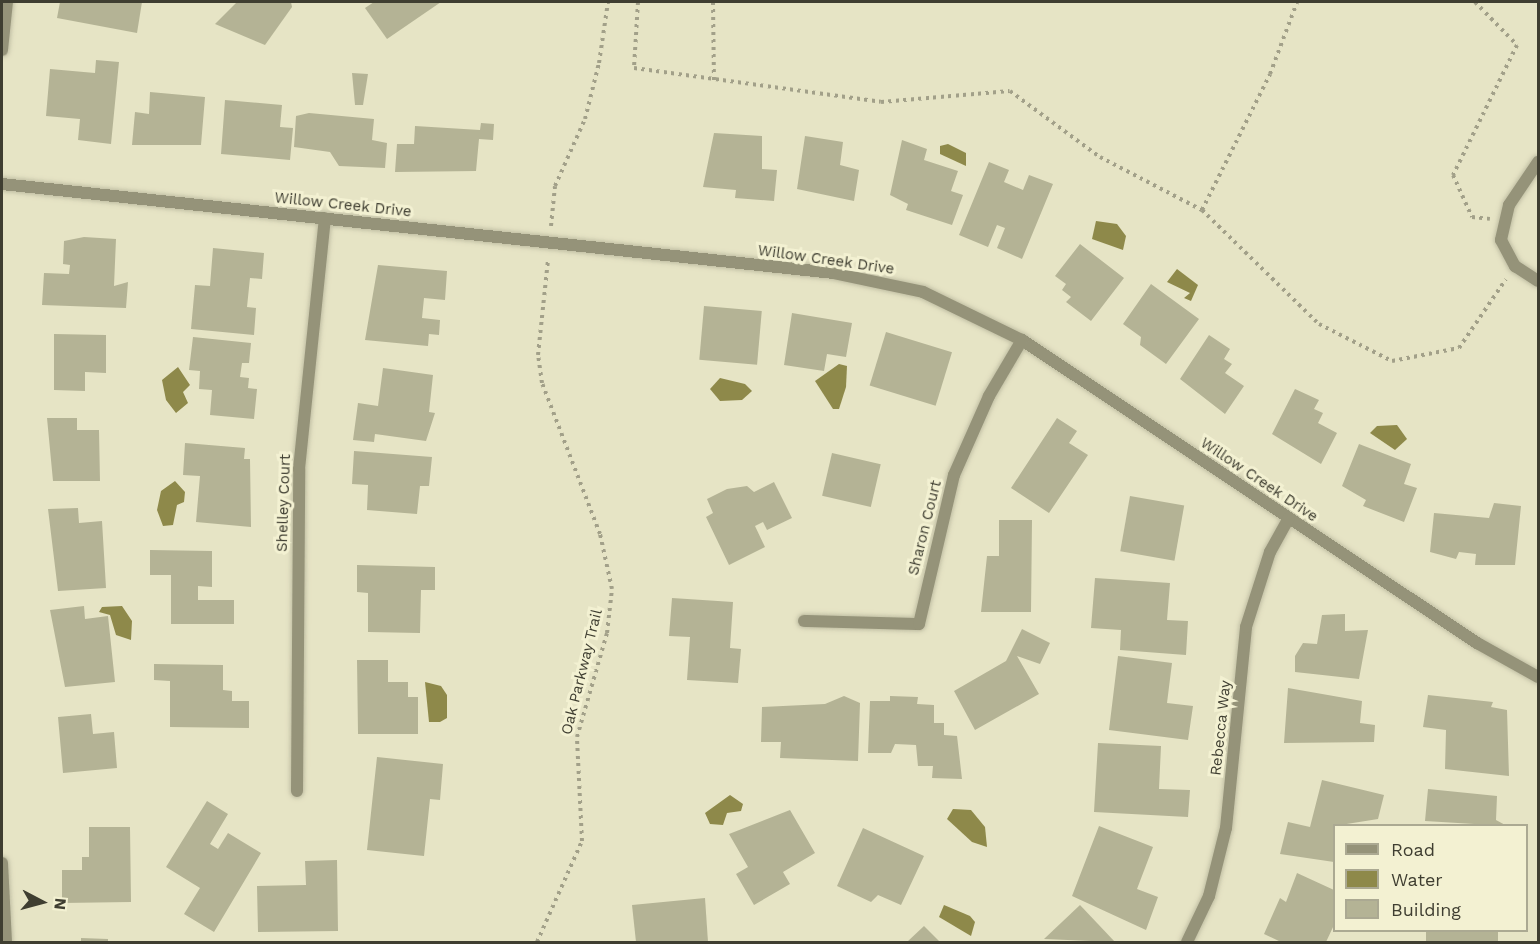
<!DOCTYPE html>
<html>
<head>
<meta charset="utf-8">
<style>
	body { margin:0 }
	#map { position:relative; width:1540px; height:944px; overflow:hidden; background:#e6e4c5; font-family:"Work Sans",sans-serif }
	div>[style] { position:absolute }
	.water>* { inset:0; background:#8e894a }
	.building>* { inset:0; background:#b4b395; transform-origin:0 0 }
	.path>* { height:4px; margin-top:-2px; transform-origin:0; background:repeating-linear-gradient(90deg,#a2a089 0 3px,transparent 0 7.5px) }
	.roads { filter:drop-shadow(0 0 2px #c1bfa4) drop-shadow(0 0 2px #c1bfa4) }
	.street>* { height:12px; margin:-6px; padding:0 6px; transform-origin:6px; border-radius:6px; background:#959379 }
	span { translate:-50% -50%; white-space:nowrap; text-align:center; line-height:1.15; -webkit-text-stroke:6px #f3f1d2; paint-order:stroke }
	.street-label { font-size:15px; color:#3f3e31 }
	.frame { position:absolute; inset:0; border:3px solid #3f3e31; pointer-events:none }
	.legend { position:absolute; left:1333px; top:824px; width:195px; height:108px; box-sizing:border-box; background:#f3f1d2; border:2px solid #aba992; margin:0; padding:8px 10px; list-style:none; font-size:18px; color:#3f3e31 }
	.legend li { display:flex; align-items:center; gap:12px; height:30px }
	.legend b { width:30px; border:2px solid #aba992 }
	.north { position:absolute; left:12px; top:872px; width:60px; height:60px; -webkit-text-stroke:4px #f3f1d2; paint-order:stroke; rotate:96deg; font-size:16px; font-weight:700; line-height:24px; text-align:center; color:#3f3e31 }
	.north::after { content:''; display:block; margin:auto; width:21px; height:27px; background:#3f3e31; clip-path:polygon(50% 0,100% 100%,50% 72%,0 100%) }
</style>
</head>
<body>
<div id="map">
	<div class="water">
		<div style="clip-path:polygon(948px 144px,966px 153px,966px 166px,940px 154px,940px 146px)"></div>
		<div style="clip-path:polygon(1096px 221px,1117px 224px,1126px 236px,1123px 250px,1092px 239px)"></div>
		<div style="clip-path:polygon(1177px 269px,1198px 285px,1191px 301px,1184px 298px,1190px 293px,1167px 282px)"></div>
		<div style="clip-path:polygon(839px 364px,847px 366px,846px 387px,839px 409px,833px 409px,815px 381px)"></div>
		<div style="clip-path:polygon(178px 367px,190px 385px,183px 392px,188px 403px,176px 413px,166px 400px,162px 380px)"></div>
		<div style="clip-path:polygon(720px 378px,745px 384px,752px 391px,742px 400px,720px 401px,710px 389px)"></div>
		<div style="clip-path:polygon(1397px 425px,1407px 439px,1395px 450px,1370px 433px,1377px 426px)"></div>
		<div style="clip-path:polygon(175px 481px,185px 492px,184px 502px,177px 505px,173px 525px,163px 526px,157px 510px,161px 491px)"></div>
		<div style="clip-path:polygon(122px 606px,132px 621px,131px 640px,116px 635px,110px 615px,99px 612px,102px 607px)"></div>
		<div style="clip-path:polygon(425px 682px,441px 686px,447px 695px,447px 718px,440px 722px,429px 722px)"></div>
		<div style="clip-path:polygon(730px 795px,743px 804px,741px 811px,727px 813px,723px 825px,710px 824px,705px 813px)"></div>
		<div style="clip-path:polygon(953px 809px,971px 810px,985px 827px,987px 847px,972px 842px,947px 819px)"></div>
		<div style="clip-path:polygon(944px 905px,970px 916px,975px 922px,971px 936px,939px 917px)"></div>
	</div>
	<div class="building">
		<div style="clip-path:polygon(60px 2px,142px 2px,137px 33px,57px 18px)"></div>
		<div style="clip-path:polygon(237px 2px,291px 2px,292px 7px,265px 45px,215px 24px)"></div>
		<div style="clip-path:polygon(374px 2px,441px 2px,387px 39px,365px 8px)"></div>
		<div style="clip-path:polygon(96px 60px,119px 62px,111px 144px,78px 140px,80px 119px,46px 116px,50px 69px,95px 73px)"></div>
		<div style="clip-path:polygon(352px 73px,368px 74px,363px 105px,355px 105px)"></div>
		<div style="clip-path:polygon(150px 92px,205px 97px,201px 145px,132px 145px,135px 112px,149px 114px)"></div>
		<div style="clip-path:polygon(225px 100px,282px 105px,280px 127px,293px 128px,290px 160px,221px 154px)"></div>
		<div style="clip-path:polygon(309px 113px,374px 119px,372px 140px,387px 143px,385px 168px,339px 166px,330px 152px,294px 147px,296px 116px)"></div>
		<div style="clip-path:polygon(481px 123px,494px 124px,493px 140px,479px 139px,476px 171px,395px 172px,397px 144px,414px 144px,415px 126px,480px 130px)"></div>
		<div style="clip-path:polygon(714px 133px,762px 136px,762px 169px,777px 170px,774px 201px,735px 198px,736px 190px,703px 187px)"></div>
		<div style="clip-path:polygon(805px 136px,843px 142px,840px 165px,859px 170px,854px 201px,797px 189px)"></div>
		<div style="clip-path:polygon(902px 140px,927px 149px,924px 160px,958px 171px,951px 191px,963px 195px,952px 225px,906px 210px,908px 204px,890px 195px)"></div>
		<div style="clip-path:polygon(989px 162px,1009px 170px,1004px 182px,1023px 190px,1029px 175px,1053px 184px,1022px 259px,997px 248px,1005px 228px,997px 225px,988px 247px,959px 235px)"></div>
		<div style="clip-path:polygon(84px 237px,116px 239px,114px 286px,128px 282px,126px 308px,42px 305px,44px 273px,69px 274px,70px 265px,63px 264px,64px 241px)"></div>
		<div style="clip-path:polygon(1080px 244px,1124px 278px,1091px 321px,1066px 302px,1071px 297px,1062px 290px,1066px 284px,1055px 276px)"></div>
		<div style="clip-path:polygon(213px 248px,264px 253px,262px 279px,250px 278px,247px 307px,256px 308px,254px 335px,191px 329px,195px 285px,210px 286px)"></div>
		<div style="clip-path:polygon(378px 265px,447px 271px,445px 300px,424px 298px,422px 318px,440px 320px,439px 335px,429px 334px,428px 346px,365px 340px)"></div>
		<div style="clip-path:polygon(1151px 284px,1199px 319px,1166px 364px,1140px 345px,1141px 337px,1123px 324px)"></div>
		<div style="left:704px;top:306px;width:58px;height:54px;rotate:5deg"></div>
		<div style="clip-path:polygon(792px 313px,852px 323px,846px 357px,827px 354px,824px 371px,784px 365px)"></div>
		<div style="left:886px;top:332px;width:69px;height:56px;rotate:17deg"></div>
		<div style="clip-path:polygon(54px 334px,106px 335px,106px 373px,85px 372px,85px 391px,54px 390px)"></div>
		<div style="clip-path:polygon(1209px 335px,1230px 349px,1224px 359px,1232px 364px,1225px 373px,1244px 386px,1225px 414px,1180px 379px)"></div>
		<div style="clip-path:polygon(193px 337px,251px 343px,249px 363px,242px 363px,240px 377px,249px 378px,248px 388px,257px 389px,254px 419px,210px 415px,212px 390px,199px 389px,200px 371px,189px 370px)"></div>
		<div style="clip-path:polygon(383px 368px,433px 375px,429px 412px,435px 413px,426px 441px,375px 434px,374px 442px,353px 440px,358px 403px,378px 406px)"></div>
		<div style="clip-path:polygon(1295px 389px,1319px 400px,1314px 409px,1323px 413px,1318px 423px,1337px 433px,1321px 464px,1272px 434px)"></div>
		<div style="clip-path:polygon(47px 418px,77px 418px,77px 430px,99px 430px,100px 481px,53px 481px)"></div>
		<div style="clip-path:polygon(1057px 418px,1077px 431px,1069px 443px,1088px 455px,1049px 513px,1011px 488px)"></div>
		<div style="clip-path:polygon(185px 443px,245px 448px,244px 459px,250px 459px,251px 527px,196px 522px,200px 476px,183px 475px)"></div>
		<div style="clip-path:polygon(1359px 444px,1411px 464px,1404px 484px,1417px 488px,1404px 522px,1363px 506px,1366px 500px,1342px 486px)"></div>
		<div style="clip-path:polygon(354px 451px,432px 457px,429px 486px,420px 486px,417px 514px,367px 510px,368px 485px,352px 484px)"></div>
		<div style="left:832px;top:453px;width:50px;height:44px;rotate:13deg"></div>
		<div style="clip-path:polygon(774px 482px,792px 518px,767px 530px,763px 522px,755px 526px,765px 547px,729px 565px,706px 517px,713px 513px,707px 499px,727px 489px,747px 486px,754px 492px)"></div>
		<div style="left:1130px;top:496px;width:55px;height:56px;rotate:10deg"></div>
		<div style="clip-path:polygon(1494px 503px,1521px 506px,1515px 565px,1475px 565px,1476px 554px,1459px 552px,1456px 559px,1430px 552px,1434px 513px,1489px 518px)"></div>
		<div style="clip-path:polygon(78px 508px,79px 523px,102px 521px,106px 588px,58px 591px,48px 509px)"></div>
		<div style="clip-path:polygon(999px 520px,1032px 520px,1031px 612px,981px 612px,987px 556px,999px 556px)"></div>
		<div style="clip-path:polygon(150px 550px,212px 551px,212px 587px,198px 586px,198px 600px,234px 600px,234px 624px,171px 624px,171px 575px,150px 575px)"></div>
		<div style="clip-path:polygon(357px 565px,435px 567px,435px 590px,421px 590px,420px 633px,368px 632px,368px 593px,357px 592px)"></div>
		<div style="clip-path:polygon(1095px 578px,1170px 583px,1167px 620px,1188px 621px,1186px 655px,1120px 650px,1121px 630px,1091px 628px)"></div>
		<div style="clip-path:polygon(672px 598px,733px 602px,730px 648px,741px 649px,738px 683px,687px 680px,690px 637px,669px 636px)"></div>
		<div style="clip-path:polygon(84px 606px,85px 619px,108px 616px,115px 682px,65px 687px,50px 610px)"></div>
		<div style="clip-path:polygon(1345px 614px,1345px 631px,1368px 630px,1359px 679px,1295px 672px,1295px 656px,1303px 643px,1317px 644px,1322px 615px)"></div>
		<div style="clip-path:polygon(1022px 629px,1050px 643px,1040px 664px,1017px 656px,1039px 694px,975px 730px,954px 691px,1006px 661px)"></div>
		<div style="clip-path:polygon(1118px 656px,1172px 663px,1167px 703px,1193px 706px,1188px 740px,1109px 730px)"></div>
		<div style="clip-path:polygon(357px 660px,388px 660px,388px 682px,408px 682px,408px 697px,418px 697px,418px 734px,358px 734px)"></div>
		<div style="clip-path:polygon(154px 664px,223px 665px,223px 690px,232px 691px,232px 701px,249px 701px,249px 728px,170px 727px,170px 681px,154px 680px)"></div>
		<div style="clip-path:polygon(1288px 688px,1362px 701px,1360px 723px,1375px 725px,1374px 742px,1284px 743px)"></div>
		<div style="clip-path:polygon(1428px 695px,1493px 702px,1491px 707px,1507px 710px,1509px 776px,1445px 769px,1446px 730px,1423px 727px)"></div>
		<div style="clip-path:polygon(844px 696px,860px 703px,858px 761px,780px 758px,781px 742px,761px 742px,762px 707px,825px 704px)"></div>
		<div style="clip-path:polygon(890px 696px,918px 697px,917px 704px,934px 705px,934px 723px,944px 723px,944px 735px,957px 736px,962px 779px,932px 778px,933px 766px,918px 766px,916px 745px,895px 744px,891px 753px,868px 753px,870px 701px,890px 701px)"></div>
		<div style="clip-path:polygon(91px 714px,93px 734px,114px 732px,117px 768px,63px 773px,58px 717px)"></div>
		<div style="clip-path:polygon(1098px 743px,1161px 746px,1159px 789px,1190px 790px,1188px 817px,1094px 812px)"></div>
		<div style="clip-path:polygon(377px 757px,443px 764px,440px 800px,430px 799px,424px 856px,367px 850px)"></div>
		<div style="clip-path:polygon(1322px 780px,1384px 795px,1378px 819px,1334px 826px,1334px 862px,1280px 854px,1288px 822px,1310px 827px)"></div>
		<div style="clip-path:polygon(1428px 789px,1497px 796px,1496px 820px,1507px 826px,1425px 821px)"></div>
		<div style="clip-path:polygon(207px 801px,228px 814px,210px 844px,218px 849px,228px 833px,261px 853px,214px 932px,184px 914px,200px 888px,166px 867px)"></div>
		<div style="clip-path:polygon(790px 810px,815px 853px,783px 872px,790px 884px,754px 905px,736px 874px,748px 867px,729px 834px)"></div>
		<div style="clip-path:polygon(1099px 826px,1153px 847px,1137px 889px,1158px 897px,1146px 930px,1072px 896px)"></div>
		<div style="clip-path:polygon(89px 827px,130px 827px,131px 902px,62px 903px,62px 870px,82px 870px,82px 857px,89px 857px)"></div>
		<div style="clip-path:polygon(863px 828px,924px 856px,901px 905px,878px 895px,871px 902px,837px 886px)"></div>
		<div style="clip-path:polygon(337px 860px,338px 931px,258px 932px,257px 886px,306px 885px,305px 861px)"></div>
		<div style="clip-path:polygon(1297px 873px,1334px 890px,1334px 925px,1326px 942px,1281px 942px,1264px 934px,1280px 898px,1286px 902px)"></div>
		<div style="clip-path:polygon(705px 898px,708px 942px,636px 942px,632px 905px)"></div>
		<div style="clip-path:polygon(1080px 905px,1115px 942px,1044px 939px)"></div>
		<div style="clip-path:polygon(924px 926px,940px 942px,907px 942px)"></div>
		<div style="left:1426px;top:930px;width:72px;height:12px"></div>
		<div style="clip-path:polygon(81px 938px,108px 939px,108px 942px,81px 942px)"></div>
	</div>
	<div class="path">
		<div style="left:638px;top:2px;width:66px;rotate:93.5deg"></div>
		<div style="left:634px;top:68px;width:249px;rotate:7.8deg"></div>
		<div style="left:881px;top:102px;width:129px;rotate:-4.9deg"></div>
		<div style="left:1010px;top:91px;width:112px;rotate:36.3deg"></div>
		<div style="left:1100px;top:157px;width:115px;rotate:27.5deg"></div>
		<div style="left:1202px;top:210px;width:163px;rotate:44.3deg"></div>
		<div style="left:1319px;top:324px;width:82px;rotate:26.9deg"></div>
		<div style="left:1392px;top:361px;width:68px;rotate:-11deg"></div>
		<div style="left:1459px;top:348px;width:83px;rotate:-55.7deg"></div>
		<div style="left:713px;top:2px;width:78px;rotate:89.3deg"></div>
		<div style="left:1475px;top:2px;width:60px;rotate:45.7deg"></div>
		<div style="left:1517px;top:45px;width:145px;rotate:116.2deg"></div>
		<div style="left:1453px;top:175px;width:46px;rotate:65.7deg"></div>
		<div style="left:1472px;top:217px;width:18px;rotate:6deg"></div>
		<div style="left:1202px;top:210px;width:152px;rotate:-63.4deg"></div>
		<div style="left:1270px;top:74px;width:77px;rotate:-69.4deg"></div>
		<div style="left:551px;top:226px;width:40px;rotate:-84.3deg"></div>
		<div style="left:555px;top:186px;width:73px;rotate:-65.9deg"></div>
		<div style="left:585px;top:119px;width:58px;rotate:-76deg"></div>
		<div style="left:599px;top:63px;width:62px;rotate:-81.6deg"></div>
		<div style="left:537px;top:942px;width:111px;rotate:-66deg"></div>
		<div style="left:582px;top:841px;width:104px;rotate:-92.8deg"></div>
		<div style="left:577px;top:737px;width:108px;rotate:-73.9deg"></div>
		<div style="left:607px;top:633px;width:44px;rotate:-83.5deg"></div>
		<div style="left:612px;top:589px;width:56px;rotate:-102.3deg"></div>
		<div style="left:600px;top:534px;width:162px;rotate:-111deg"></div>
		<div style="left:542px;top:383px;width:28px;rotate:-98deg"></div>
		<div style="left:538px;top:355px;width:96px;rotate:-84deg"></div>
	</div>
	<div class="roads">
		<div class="street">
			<div style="left:2px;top:50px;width:48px;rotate:-84.1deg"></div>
			<div style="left:1538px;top:162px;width:52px;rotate:124deg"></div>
			<div style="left:1509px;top:205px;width:36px;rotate:103deg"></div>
			<div style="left:1501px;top:240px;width:30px;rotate:62deg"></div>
			<div style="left:1515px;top:266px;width:27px;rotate:33deg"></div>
			<div style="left:2px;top:184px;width:836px;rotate:6.11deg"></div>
			<div style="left:833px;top:273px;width:92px;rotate:11.9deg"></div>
			<div style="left:923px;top:292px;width:110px;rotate:25.9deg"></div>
			<div style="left:1022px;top:340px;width:547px;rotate:33.66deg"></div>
			<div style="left:1477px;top:643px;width:70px;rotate:29.1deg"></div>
			<div style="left:804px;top:621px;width:115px;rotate:1.5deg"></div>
			<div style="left:919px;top:624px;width:153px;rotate:-76.8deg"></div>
			<div style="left:954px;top:475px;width:86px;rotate:-66.1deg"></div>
			<div style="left:989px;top:396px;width:65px;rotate:-59.5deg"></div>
			<div style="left:297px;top:791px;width:322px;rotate:-89.6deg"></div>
			<div style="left:299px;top:469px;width:252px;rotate:-84.1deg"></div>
			<div style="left:2px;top:863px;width:79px;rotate:87.1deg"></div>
			<div style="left:1187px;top:942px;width:51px;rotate:-64.4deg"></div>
			<div style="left:1209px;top:896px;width:70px;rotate:-76deg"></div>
			<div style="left:1226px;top:828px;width:202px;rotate:-84.3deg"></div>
			<div style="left:1246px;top:627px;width:79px;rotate:-72.3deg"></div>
			<div style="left:1270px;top:552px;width:39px;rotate:-61deg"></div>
		</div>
	</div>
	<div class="street-label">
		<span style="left:343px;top:205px;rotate:6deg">Willow Creek Drive</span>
		<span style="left:826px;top:260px;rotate:8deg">Willow Creek Drive</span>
		<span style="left:1259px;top:480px;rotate:34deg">Willow Creek Drive</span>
		<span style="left:284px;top:503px;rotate:-88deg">Shelley Court</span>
		<span style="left:925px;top:528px;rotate:-76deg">Sharon Court</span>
		<span style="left:582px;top:672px;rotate:-76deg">Oak Parkway Trail</span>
		<span style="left:1221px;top:728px;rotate:-84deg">Rebecca Way</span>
	</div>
	<div class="frame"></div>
	<ul class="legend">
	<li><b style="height:8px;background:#959379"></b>Road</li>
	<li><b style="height:16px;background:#8e894a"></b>Water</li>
	<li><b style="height:16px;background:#b4b395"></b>Building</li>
	</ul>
	<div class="north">N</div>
</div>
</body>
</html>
